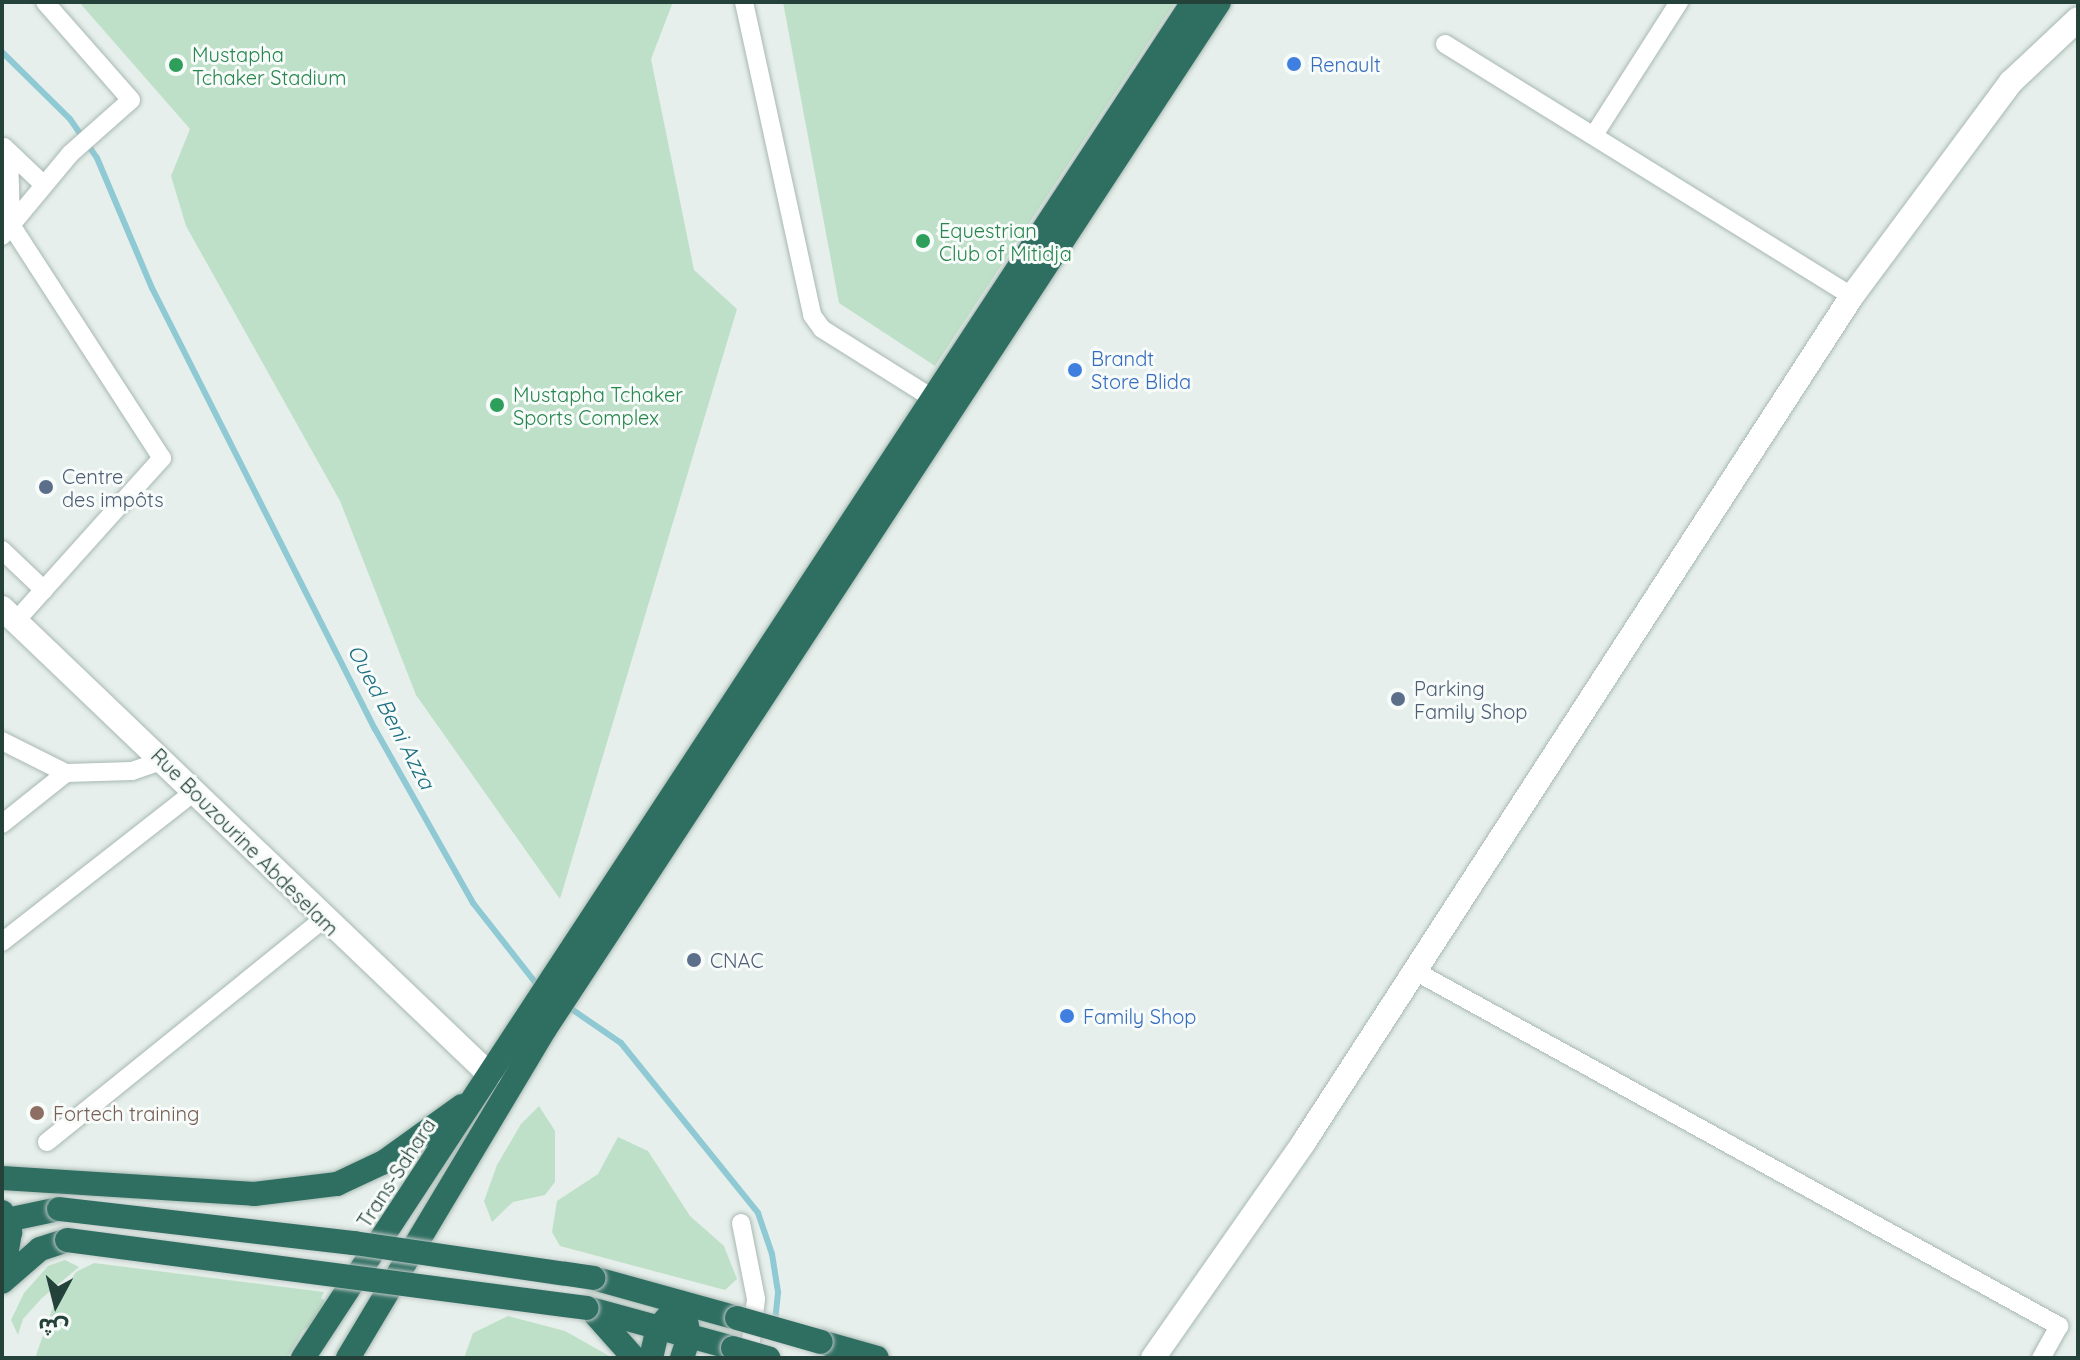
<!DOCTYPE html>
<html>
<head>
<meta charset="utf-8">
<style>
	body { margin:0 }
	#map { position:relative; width:2080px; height:1360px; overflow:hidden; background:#e6efeb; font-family:Quicksand,"Noto Sans Arabic",sans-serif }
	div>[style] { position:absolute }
	.green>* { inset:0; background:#bfe0c8 }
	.stream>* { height:6px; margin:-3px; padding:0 3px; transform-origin:3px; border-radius:3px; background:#8ec9d4 }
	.roads { filter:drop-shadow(0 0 2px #a8b8b2) drop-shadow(0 0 2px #a8b8b2) }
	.street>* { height:18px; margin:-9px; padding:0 9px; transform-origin:9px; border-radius:9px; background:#fff }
	.secondary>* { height:24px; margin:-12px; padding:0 12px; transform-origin:12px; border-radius:12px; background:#fff }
	.highway>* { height:24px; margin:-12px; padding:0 12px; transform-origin:12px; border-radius:12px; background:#2f6f62 }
	.bridges { filter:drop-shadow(0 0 2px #c2cac8) drop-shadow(0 0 2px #c2cac8) }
	.highway-bridge>* { height:24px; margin:-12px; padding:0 12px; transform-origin:12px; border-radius:12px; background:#2f6f62 }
	.dots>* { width:22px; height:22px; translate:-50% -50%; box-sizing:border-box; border:4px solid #f7fbf9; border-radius:50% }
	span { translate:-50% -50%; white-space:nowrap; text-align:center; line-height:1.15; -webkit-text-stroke:6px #f7fbf9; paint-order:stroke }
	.leisure-label { font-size:20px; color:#27864d }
	.left { translate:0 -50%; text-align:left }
	.shop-label { font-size:20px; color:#366cbe }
	.service-label { font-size:20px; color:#4e5e75 }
	.street-label { font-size:20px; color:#24423a }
	.education-label { font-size:20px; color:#785e54 }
	.water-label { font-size:22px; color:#1c6f80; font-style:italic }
	.frame { position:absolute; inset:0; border:4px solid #24423a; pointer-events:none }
	.north { position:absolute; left:16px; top:1264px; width:80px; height:80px; -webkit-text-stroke:6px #f7fbf9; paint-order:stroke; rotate:187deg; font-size:22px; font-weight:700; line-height:32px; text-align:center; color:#24423a }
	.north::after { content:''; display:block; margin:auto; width:28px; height:36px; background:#24423a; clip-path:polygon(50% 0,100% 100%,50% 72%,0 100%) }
</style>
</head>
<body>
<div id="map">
	<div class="green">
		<div style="clip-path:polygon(79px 2px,673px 2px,651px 59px,694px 270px,737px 309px,560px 899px,416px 695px,340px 501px,186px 226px,171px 176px,190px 129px)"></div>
		<div style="clip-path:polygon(783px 2px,1175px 2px,935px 366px,839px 303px)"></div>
		<div style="clip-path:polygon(539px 1106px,555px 1131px,555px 1182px,545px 1195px,513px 1202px,492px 1222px,484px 1201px,497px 1165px,521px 1124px)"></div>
		<div style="clip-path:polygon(618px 1137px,648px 1151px,690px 1216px,724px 1246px,737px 1279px,725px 1290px,560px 1246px,552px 1232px,557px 1201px,598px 1174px)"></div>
		<div style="clip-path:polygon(65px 1260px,79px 1267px,42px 1298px,23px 1319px,18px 1335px,11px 1320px,24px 1293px,48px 1266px)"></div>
		<div style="clip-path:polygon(94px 1263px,324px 1292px,321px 1298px,328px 1304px,318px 1321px,303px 1330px,287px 1358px,35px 1358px,53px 1307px,76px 1272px)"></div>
		<div style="clip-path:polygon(508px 1316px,565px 1331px,613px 1358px,464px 1358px,473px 1333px)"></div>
	</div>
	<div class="stream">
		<div style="left:2px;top:52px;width:95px;rotate:44.6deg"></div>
		<div style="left:70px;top:119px;width:47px;rotate:55.3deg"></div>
		<div style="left:97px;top:158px;width:141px;rotate:67.1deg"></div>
		<div style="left:152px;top:288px;width:494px;rotate:63.2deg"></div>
		<div style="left:375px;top:729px;width:200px;rotate:60.6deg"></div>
		<div style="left:473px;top:903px;width:105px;rotate:51.9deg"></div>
		<div style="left:567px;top:1006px;width:65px;rotate:34.4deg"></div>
		<div style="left:621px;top:1043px;width:218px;rotate:51.1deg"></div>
		<div style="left:758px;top:1213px;width:43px;rotate:71.1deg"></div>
		<div style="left:772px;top:1254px;width:39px;rotate:81deg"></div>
		<div style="left:778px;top:1293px;width:30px;rotate:96deg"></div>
	</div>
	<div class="roads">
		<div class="street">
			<div style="left:744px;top:2px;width:320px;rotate:77.7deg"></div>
			<div style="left:812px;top:315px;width:17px;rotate:54deg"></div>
			<div style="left:822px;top:329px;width:130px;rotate:32.1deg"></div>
			<div style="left:1445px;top:44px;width:479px;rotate:31.8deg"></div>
			<div style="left:1594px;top:135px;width:158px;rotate:-57.4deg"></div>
			<div style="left:4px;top:147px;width:54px;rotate:43.5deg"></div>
			<div style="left:9px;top:152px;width:73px;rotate:88.4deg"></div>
			<div style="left:11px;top:225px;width:278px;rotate:57.1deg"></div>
			<div style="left:162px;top:458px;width:219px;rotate:131.9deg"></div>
			<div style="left:2px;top:236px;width:107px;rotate:-50.3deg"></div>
			<div style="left:70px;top:154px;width:81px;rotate:-41.5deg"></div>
			<div style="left:131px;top:100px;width:130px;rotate:-131.3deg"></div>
			<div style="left:2px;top:550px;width:58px;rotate:43.6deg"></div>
			<div style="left:2px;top:741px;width:72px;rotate:26.6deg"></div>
			<div style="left:2px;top:824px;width:82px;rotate:-38.6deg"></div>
			<div style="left:66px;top:773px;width:66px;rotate:-1.7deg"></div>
			<div style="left:132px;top:771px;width:34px;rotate:-19deg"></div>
			<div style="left:2px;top:942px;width:245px;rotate:-38deg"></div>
			<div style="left:1413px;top:970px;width:738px;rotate:28.86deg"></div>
			<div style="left:2059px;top:1326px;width:37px;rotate:119deg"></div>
			<div style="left:47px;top:1142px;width:355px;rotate:-38.9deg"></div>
			<div style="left:741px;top:1223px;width:77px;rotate:78.8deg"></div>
			<div style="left:756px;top:1299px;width:59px;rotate:96.8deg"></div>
		</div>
		<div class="secondary">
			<div style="left:2px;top:608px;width:675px;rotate:43.74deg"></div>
			<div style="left:1153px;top:1358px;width:264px;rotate:-55deg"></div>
			<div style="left:1304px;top:1142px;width:1008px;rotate:-57.07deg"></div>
			<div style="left:1852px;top:296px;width:267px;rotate:-53.4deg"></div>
			<div style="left:2011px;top:82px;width:92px;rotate:-43.2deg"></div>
		</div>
		<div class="highway">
			<div style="left:2px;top:1178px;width:253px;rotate:3.6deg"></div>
			<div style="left:254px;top:1194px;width:84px;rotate:-6.9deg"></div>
			<div style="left:337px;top:1184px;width:52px;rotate:-25.1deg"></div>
			<div style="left:384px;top:1162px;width:96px;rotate:-35.7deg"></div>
			<div style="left:2px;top:1212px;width:22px;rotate:68deg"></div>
			<div style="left:10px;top:1232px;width:49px;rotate:99.5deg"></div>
			<div style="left:2px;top:1221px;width:58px;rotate:-11.9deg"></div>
			<div style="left:593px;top:1278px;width:149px;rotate:15.5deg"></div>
			<div style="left:2px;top:1282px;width:50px;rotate:-41deg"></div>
			<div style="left:40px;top:1249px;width:28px;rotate:-18deg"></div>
			<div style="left:587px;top:1308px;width:151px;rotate:15.3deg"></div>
			<div style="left:595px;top:1314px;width:59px;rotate:48.4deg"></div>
			<div style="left:821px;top:1342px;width:58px;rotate:15.9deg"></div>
			<div style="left:303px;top:1358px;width:1622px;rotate:-56.72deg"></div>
			<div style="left:348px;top:1358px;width:383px;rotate:-59.1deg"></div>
			<div style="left:545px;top:1029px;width:1228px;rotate:-56.72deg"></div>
			<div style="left:651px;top:1358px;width:31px;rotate:-77deg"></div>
			<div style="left:658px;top:1328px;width:13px;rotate:-48deg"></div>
			<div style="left:682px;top:1358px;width:23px;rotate:-72deg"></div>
			<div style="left:689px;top:1336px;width:16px;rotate:-101deg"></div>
		</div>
	</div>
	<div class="bridges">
		<div class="highway-bridge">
			<div style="left:59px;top:1209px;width:297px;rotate:6.6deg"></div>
			<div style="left:354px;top:1243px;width:242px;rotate:8.3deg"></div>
			<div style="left:67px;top:1240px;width:524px;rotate:7.45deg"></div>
			<div style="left:737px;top:1318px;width:87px;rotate:15.9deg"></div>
			<div style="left:733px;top:1348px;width:37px;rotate:16deg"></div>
		</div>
	</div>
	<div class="dots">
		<div style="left:1294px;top:64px;background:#3f7fe0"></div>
		<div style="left:176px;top:65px;background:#2e9e5b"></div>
		<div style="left:923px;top:241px;background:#2e9e5b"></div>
		<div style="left:1075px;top:370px;background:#3f7fe0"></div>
		<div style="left:497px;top:405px;background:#2e9e5b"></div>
		<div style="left:46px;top:487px;background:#5c6f8a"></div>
		<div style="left:1398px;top:699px;background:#5c6f8a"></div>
		<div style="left:694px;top:960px;background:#5c6f8a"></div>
		<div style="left:1067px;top:1016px;background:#3f7fe0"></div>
		<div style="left:37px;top:1113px;background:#8d6e63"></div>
	</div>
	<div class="leisure-label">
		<span class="left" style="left:192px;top:66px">Mustapha<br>Tchaker Stadium</span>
		<span class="left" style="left:939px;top:242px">Equestrian<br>Club of Mitidja</span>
		<span class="left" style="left:513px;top:406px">Mustapha Tchaker<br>Sports Complex</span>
	</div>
	<div class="shop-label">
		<span class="left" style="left:1310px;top:64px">Renault</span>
		<span class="left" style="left:1091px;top:370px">Brandt<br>Store Blida</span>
		<span class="left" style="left:1083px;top:1016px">Family Shop</span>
	</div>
	<div class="service-label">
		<span class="left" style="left:62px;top:488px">Centre<br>des impôts</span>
		<span class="left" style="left:1414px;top:700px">Parking<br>Family Shop</span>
		<span class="left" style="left:710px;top:960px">CNAC</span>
	</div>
	<div class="street-label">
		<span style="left:245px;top:842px;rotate:45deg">Rue Bouzourine Abdeselam</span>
		<span style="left:396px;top:1173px;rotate:-57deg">Trans-Sahara</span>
	</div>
	<div class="education-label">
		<span class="left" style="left:53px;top:1113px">Fortech training</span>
	</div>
	<div class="water-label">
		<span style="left:391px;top:717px;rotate:62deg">Oued Beni Azza</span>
	</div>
	<div class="frame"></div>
	<div class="north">ش</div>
</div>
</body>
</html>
